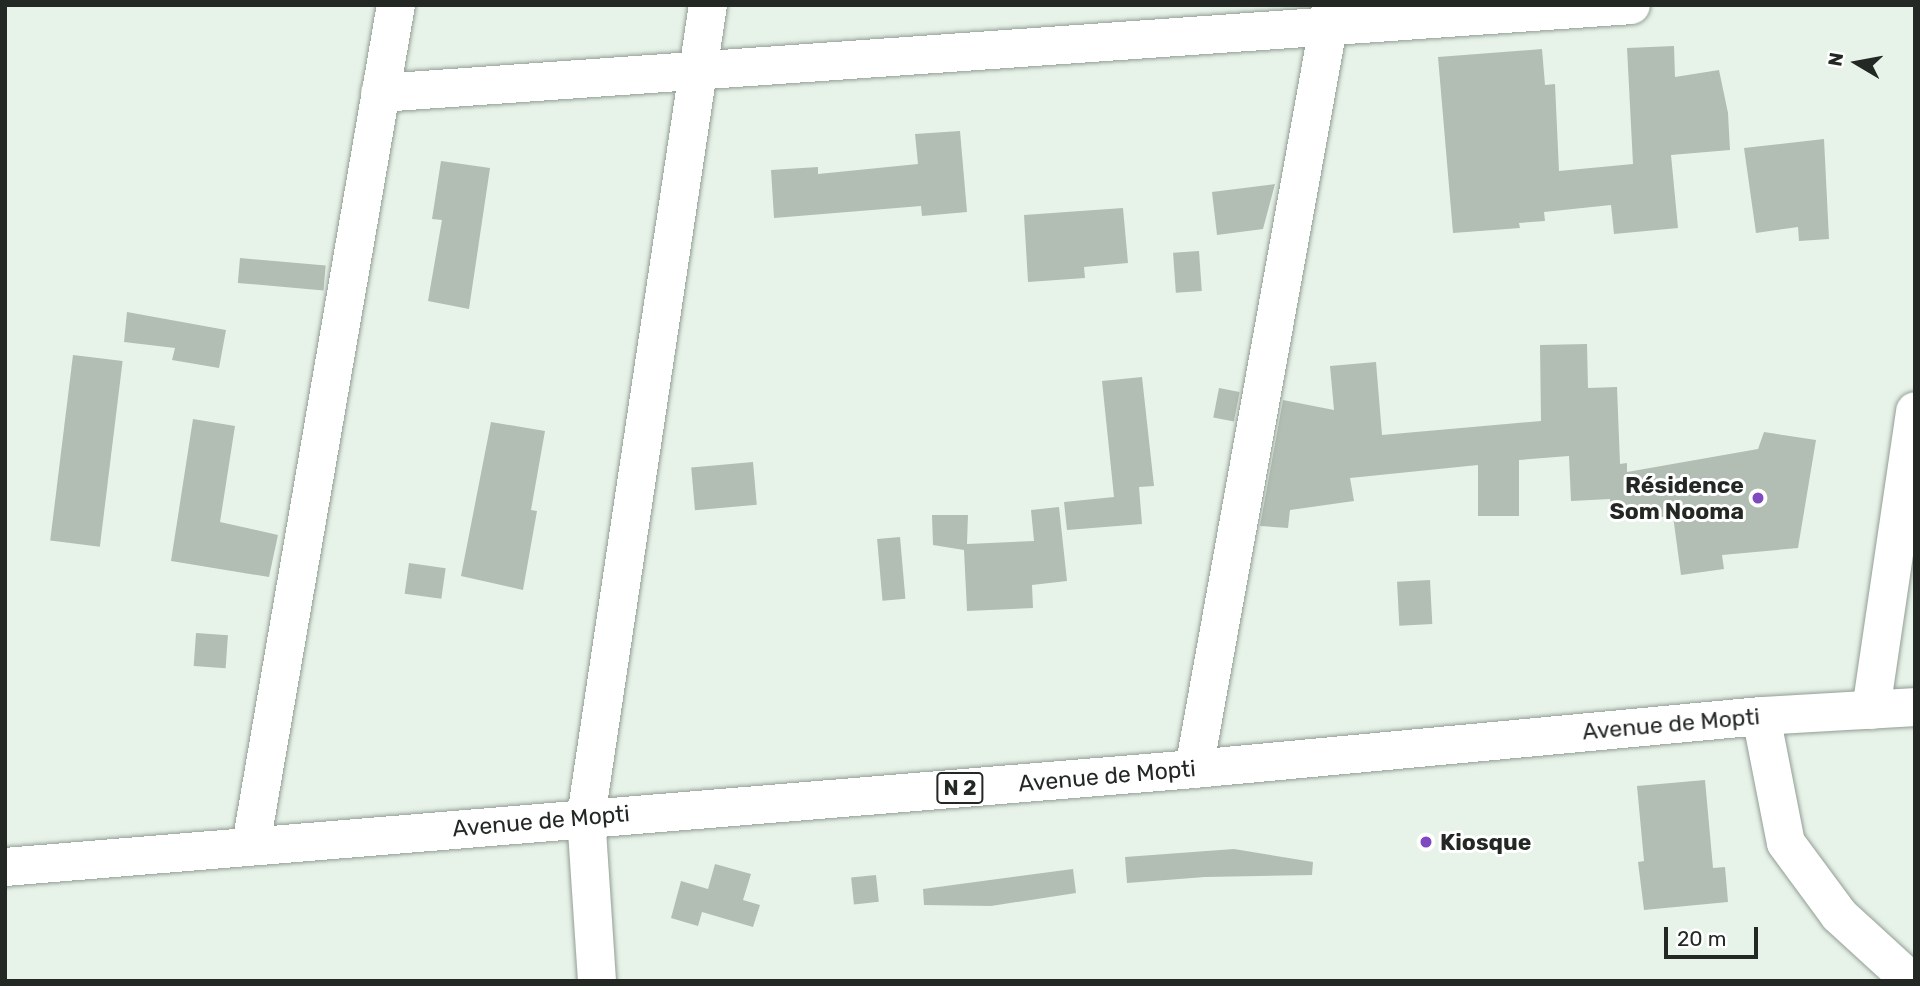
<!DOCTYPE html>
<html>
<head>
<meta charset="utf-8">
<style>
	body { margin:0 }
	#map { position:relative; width:1920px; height:986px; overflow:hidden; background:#e7f3e9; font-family:Rubik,sans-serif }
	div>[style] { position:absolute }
	.building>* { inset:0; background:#b2bdb4; transform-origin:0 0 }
	.roads { filter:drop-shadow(0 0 2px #929d94) drop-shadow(0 0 2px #929d94) }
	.minor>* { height:38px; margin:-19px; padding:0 19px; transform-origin:19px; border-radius:19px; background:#fff }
	.major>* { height:38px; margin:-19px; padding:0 19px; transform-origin:19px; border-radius:19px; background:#fff }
	.dots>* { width:19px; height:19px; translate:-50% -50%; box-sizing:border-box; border:4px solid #fff; border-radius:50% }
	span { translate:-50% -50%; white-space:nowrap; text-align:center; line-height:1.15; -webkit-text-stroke:6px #fff; paint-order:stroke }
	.shield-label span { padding:2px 5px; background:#fff; border:2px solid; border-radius:5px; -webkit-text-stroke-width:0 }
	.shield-label { font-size:21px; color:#242824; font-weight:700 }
	.poi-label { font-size:23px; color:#242824; font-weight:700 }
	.right { translate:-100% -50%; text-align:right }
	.left { translate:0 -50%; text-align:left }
	.street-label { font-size:23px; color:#242824 }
	.frame { position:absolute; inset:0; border:7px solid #242824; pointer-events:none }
	.north { position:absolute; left:1822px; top:28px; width:70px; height:70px; -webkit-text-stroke:5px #fff; paint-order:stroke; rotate:280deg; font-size:19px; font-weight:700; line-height:28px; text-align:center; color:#242824 }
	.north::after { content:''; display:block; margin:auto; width:24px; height:32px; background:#242824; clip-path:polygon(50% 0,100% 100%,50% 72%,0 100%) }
	.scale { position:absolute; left:1664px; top:927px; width:94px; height:32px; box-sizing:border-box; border:4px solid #242824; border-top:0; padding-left:9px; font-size:21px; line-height:24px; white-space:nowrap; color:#242824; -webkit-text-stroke:5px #fff; paint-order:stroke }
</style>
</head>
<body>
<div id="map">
	<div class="building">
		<div style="clip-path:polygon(1674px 46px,1675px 77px,1719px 70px,1728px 113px,1730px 150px,1671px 155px,1678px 228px,1614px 234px,1611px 205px,1544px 212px,1545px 221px,1519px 223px,1520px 228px,1453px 233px,1438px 57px,1542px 49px,1545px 85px,1555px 84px,1559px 171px,1633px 164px,1627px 48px)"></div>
		<div style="clip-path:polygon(960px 131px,967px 212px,922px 216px,921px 206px,774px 218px,771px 170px,818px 167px,818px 174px,918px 164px,915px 134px)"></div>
		<div style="clip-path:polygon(1824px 139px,1829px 239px,1799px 241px,1798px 227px,1756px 233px,1744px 148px)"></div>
		<div style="clip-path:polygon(441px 161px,490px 168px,469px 309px,428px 301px,442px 220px,432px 219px)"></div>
		<div style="clip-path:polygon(1275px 184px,1263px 229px,1217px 235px,1212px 192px)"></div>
		<div style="clip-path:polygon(1123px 208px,1128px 263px,1084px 267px,1085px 278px,1028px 282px,1024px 215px)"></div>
		<div style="left:1199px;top:251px;width:40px;height:26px;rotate:86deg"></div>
		<div style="left:240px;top:258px;width:86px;height:25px;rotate:5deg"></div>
		<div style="clip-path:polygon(127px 312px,226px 330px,219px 368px,172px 360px,175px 348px,124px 342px)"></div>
		<div style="clip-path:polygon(1587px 344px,1588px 388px,1617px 387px,1620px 464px,1627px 463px,1627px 472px,1758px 449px,1764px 432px,1816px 440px,1798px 548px,1722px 555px,1724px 569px,1681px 575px,1673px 516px,1638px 519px,1637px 514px,1611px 515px,1610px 499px,1571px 501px,1569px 456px,1519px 460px,1519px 516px,1478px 516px,1478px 465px,1350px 478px,1354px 501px,1290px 510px,1288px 528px,1260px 526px,1283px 400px,1334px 410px,1330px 366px,1376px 362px,1382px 435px,1541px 421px,1540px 345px)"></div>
		<div style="left:73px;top:355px;width:50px;height:187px;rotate:7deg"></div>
		<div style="clip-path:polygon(1142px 377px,1154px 486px,1139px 487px,1142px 524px,1067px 530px,1064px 502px,1114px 497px,1102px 381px)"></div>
		<div style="left:1219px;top:388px;width:21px;height:30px;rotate:11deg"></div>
		<div style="clip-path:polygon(193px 419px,235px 426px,220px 522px,278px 535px,269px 577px,171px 561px)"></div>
		<div style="clip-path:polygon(491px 422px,545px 431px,531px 510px,537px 511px,523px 590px,461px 576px)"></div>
		<div style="left:753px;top:462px;width:43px;height:62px;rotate:85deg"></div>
		<div style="clip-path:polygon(1059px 507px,1067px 581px,1032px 585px,1033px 608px,967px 611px,964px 550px,933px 545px,932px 515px,968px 515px,967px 544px,1034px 541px,1031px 510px)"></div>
		<div style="left:900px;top:537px;width:62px;height:23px;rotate:85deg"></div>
		<div style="left:409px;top:563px;width:37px;height:31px;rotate:8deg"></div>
		<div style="left:1430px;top:580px;width:44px;height:33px;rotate:87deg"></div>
		<div style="left:196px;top:633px;width:32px;height:33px;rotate:4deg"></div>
		<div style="clip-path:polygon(1705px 780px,1713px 868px,1725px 867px,1728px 902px,1644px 910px,1638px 862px,1644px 861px,1637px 786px)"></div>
		<div style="clip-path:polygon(1234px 849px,1313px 862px,1312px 875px,1205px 877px,1127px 883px,1125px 857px)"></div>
		<div style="clip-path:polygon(715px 864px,751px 874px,743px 900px,760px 905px,753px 927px,702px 912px,698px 926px,671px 918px,681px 881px,708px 889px)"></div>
		<div style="clip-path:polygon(1073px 869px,1076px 893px,991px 906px,924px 905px,923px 889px)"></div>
		<div style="left:876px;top:875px;width:27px;height:25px;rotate:84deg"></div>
	</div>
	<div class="roads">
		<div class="minor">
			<div style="left:380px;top:93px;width:1254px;rotate:-4.02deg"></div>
			<div style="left:1871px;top:710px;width:302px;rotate:-81.6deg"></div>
			<div style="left:1761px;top:716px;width:129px;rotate:78.9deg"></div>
			<div style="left:1786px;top:843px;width:89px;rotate:53.6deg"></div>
			<div style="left:1839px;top:915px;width:98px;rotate:42.5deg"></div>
			<div style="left:1194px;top:769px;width:776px;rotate:-79.76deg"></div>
			<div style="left:251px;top:845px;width:852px;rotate:-80.21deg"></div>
			<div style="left:597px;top:981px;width:164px;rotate:-93.8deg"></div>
			<div style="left:586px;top:817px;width:821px;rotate:-81.46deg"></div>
		</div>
		<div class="major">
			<div style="left:5px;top:867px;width:1193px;rotate:-4.71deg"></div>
			<div style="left:1194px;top:769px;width:569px;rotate:-5.34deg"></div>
			<div style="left:1761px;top:716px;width:154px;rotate:-3.3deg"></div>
		</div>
	</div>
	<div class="dots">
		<div style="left:1758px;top:498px;background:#7f4ac1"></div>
		<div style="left:1426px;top:842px;background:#7f4ac1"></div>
	</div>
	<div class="shield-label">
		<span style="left:960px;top:788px">N 2</span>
	</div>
	<div class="poi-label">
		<span class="right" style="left:1744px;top:498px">Résidence<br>Som Nooma</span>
		<span class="left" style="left:1440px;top:842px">Kiosque</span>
	</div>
	<div class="street-label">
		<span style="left:1671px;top:724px;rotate:-5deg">Avenue de Mopti</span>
		<span style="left:1107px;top:776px;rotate:-5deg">Avenue de Mopti</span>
		<span style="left:541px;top:821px;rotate:-5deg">Avenue de Mopti</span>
	</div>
	<div class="frame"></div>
	<div class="north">N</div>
	<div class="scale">20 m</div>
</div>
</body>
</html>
